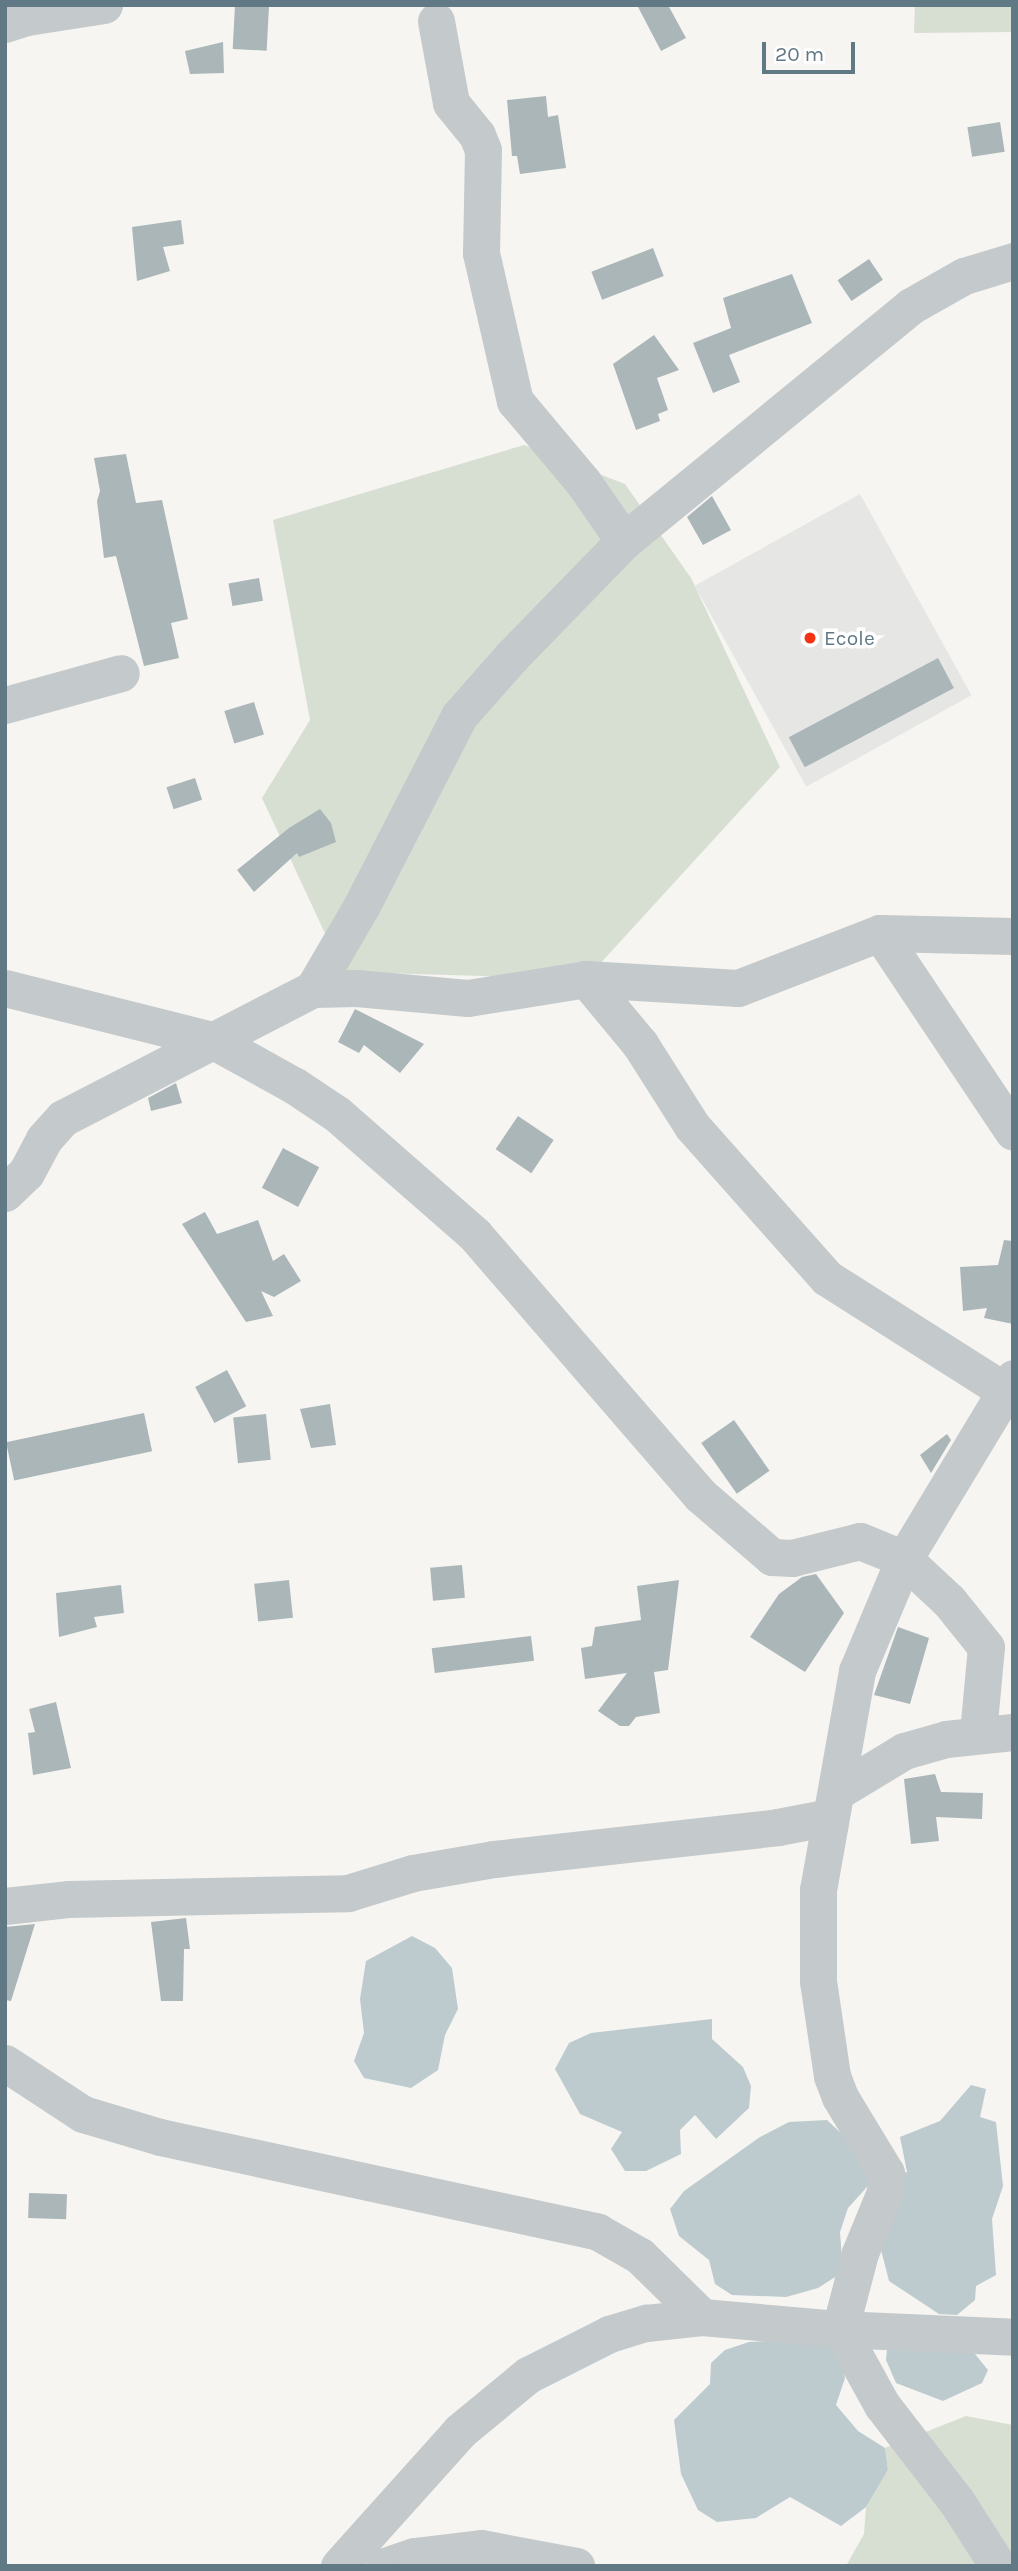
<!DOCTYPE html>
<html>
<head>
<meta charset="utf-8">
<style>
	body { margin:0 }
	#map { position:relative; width:1018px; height:2571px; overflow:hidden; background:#f6f5f1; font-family:Karla,sans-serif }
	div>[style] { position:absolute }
	.built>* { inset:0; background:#e6e7e5; transform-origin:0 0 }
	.green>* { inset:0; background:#d7ded2 }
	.water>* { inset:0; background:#bdcbcf }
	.building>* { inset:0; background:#abb6b9; transform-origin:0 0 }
	.minor>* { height:37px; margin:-18.5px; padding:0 18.5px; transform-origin:18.5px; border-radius:18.5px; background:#c4c9cb }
	.dots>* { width:19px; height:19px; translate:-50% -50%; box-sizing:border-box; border:4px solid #fff; border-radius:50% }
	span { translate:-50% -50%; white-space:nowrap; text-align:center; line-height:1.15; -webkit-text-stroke:7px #fff; paint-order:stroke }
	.poi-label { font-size:21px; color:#617985 }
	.left { translate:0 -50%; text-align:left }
	.frame { position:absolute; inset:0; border:7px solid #617985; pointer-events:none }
	.scale { position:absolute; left:762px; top:42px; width:93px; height:32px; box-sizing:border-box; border:4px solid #617985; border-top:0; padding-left:9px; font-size:21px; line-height:24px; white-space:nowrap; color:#617985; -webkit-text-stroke:5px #fff; paint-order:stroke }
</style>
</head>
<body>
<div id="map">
	<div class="built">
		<div style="left:860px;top:494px;width:230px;height:189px;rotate:61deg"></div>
	</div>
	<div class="green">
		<div style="clip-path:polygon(915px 5px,1013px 5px,1013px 36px,1012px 32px,914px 33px)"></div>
		<div style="clip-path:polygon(524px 445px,625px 484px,691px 578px,780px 767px,586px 979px,343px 972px,262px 798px,310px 720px,273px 520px)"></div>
		<div style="clip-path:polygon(966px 2416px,1013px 2425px,1013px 2566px,846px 2566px,864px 2534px,866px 2507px,888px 2470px,885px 2448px)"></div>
	</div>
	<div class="water">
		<div style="clip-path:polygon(412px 1936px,435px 1948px,452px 1968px,458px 2009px,445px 2035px,438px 2070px,411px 2088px,364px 2078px,354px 2061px,364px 2033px,360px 1999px,366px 1961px)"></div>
		<div style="clip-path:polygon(712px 2019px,712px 2039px,743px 2067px,751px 2086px,749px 2108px,716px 2139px,695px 2115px,680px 2130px,681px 2154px,646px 2171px,625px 2171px,611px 2149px,622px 2132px,580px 2114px,555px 2069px,569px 2043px,591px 2033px)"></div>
		<div style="clip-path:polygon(971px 2085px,986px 2089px,980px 2117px,996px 2122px,1003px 2186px,992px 2219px,996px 2275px,976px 2286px,975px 2300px,957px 2315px,939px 2314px,889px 2281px,880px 2246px,898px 2174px,907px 2172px,900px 2137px,940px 2121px)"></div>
		<div style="clip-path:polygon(827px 2120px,865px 2156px,875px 2178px,848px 2208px,840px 2232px,843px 2272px,818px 2288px,786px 2297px,732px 2295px,715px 2284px,709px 2260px,679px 2236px,670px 2209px,684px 2191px,760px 2137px,789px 2122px)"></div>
		<div style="clip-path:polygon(806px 2339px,836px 2343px,845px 2378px,836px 2405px,858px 2431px,885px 2448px,888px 2470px,866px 2507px,841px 2526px,790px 2497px,756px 2518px,717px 2522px,698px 2510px,681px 2474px,674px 2420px,710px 2384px,711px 2363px,725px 2350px,749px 2342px)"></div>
		<div style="clip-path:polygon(949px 2342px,975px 2354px,988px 2370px,982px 2383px,943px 2401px,896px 2383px,886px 2360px,887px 2349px)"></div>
	</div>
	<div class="building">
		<div style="left:235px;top:5px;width:34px;height:44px;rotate:3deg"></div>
		<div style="clip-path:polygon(637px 5px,668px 5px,686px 38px,661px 51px)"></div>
		<div style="clip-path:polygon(223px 42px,224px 73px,190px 74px,185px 51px)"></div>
		<div style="clip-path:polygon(546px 96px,548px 117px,558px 115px,566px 168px,520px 174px,517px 156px,512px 156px,507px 100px)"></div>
		<div style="left:1000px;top:122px;width:30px;height:33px;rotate:81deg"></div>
		<div style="clip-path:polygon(181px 220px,184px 244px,163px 247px,170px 271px,137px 281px,132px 227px)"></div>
		<div style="left:653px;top:248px;width:30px;height:66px;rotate:69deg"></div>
		<div style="left:869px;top:259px;width:25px;height:38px;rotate:56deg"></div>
		<div style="clip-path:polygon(792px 274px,812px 323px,729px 355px,740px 382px,713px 393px,693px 343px,731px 328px,723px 298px)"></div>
		<div style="clip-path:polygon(654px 335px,679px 370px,657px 378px,668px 410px,658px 414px,660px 421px,636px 430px,613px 364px)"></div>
		<div style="clip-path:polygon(126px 454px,136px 503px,162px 500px,188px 619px,171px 623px,179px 658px,144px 666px,116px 556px,104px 558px,97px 501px,100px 491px,94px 458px)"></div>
		<div style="clip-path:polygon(712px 496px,731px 530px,703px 545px,687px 517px)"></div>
		<div style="left:259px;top:578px;width:23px;height:31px;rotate:80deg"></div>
		<div style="left:938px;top:658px;width:34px;height:169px;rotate:62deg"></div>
		<div style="left:254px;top:702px;width:34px;height:31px;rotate:73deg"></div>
		<div style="left:195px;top:778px;width:23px;height:30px;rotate:72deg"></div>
		<div style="clip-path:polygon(320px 809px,331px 823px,336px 842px,299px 857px,297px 853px,254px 892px,237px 870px,289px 828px)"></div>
		<div style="clip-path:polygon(355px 1009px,424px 1044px,400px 1073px,364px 1045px,359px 1053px,338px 1042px)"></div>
		<div style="clip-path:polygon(176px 1083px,182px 1103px,151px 1111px,148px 1098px)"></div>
		<div style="left:518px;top:1116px;width:43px;height:40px;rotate:34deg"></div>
		<div style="left:283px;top:1148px;width:41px;height:45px;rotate:28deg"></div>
		<div style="clip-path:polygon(205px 1212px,217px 1234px,258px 1220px,273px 1261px,284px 1254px,301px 1281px,274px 1297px,261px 1291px,273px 1316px,246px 1322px,182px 1224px)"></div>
		<div style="clip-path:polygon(1004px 1240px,1013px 1241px,1013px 1324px,984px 1318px,987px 1308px,963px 1311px,960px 1267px,998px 1265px)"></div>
		<div style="left:227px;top:1370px;width:41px;height:36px;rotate:62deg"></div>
		<div style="clip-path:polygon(330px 1404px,336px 1445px,311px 1448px,300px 1409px)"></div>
		<div style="left:144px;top:1413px;width:39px;height:141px;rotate:78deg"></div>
		<div style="left:266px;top:1414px;width:46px;height:33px;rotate:84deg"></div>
		<div style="left:734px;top:1420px;width:62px;height:40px;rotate:55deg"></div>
		<div style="clip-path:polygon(947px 1434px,951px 1440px,931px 1473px,920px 1455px)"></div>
		<div style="left:462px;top:1565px;width:33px;height:32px;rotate:85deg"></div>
		<div style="clip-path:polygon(816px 1574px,844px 1613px,805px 1672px,750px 1637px,779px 1594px,802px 1577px)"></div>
		<div style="left:289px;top:1580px;width:38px;height:35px;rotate:84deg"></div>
		<div style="clip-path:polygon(679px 1580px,668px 1670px,654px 1672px,660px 1713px,636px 1717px,629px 1726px,620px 1726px,598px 1711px,627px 1673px,585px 1679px,581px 1648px,592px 1646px,595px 1627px,641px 1620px,637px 1586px)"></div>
		<div style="clip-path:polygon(121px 1585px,124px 1613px,94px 1617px,97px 1627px,59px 1637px,56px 1593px)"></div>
		<div style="clip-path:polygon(898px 1627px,929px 1638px,910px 1704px,874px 1695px)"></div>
		<div style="left:531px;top:1636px;width:25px;height:100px;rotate:83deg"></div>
		<div style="clip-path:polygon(56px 1702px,71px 1768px,33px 1775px,28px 1733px,35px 1732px,29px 1709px)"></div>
		<div style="clip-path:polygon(935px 1774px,941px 1792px,983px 1793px,982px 1819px,936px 1817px,939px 1841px,911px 1844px,904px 1779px)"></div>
		<div style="clip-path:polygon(186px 1918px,190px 1949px,184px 1949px,183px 2001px,161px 2001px,151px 1922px)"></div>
		<div style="clip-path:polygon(35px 1924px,11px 2001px,5px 2000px,5px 1927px)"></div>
		<div style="left:29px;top:2193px;width:38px;height:25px;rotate:2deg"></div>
	</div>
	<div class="minor">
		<div style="left:436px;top:21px;width:83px;rotate:79.6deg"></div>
		<div style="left:451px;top:103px;width:41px;rotate:50.9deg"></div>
		<div style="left:477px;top:135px;width:16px;rotate:68deg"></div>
		<div style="left:483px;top:150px;width:103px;rotate:91.1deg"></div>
		<div style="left:481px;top:253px;width:152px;rotate:77.1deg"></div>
		<div style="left:515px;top:401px;width:106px;rotate:50deg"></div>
		<div style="left:583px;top:482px;width:72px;rotate:55.2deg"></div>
		<div style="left:5px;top:24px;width:23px;rotate:-18deg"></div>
		<div style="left:27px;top:17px;width:78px;rotate:-8.9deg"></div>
		<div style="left:5px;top:705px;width:120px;rotate:-15.4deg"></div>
		<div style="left:880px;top:933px;width:239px;rotate:56.2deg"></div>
		<div style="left:586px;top:979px;width:85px;rotate:50.3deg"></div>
		<div style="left:640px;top:1044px;width:97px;rotate:57.6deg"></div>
		<div style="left:692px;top:1126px;width:203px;rotate:48.4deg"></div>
		<div style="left:827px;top:1278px;width:220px;rotate:32.4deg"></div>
		<div style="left:5px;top:988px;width:213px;rotate:14.1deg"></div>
		<div style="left:212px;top:1040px;width:95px;rotate:29deg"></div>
		<div style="left:295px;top:1086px;width:50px;rotate:33.7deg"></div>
		<div style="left:337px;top:1114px;width:184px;rotate:41.2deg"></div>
		<div style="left:475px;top:1235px;width:344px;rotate:49.1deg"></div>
		<div style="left:700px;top:1495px;width:95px;rotate:40.7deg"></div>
		<div style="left:772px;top:1557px;width:20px;rotate:3deg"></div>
		<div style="left:792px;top:1558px;width:70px;rotate:-14deg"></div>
		<div style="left:860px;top:1541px;width:48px;rotate:22.2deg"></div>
		<div style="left:904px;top:1559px;width:121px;rotate:112.8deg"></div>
		<div style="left:857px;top:1671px;width:222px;rotate:100.1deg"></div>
		<div style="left:818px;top:1890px;width:91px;rotate:90deg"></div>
		<div style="left:818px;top:1981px;width:96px;rotate:81.6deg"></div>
		<div style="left:832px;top:2076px;width:22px;rotate:69deg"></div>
		<div style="left:840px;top:2097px;width:89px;rotate:58.8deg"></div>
		<div style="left:886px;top:2173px;width:19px;rotate:93deg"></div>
		<div style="left:885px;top:2192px;width:66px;rotate:112.3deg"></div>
		<div style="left:860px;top:2253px;width:79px;rotate:104.7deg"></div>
		<div style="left:840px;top:2329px;width:173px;rotate:2.6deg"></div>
		<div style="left:313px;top:989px;width:97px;rotate:-59.7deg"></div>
		<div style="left:362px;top:905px;width:212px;rotate:-62.8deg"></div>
		<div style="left:459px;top:716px;width:79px;rotate:-48.6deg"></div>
		<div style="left:511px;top:657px;width:162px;rotate:-45.8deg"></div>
		<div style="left:624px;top:541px;width:371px;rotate:-39.3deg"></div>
		<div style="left:911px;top:306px;width:61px;rotate:-29.5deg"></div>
		<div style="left:964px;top:276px;width:51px;rotate:-17deg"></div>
		<div style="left:5px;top:1193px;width:29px;rotate:-44deg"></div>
		<div style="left:26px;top:1173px;width:38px;rotate:-62deg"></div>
		<div style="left:44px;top:1139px;width:28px;rotate:-48deg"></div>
		<div style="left:63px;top:1118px;width:281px;rotate:-27.3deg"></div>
		<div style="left:313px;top:989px;width:43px;rotate:-1.3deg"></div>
		<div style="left:356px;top:988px;width:112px;rotate:5.1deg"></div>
		<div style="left:468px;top:998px;width:120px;rotate:-9.1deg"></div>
		<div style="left:586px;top:979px;width:152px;rotate:3.4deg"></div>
		<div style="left:738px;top:988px;width:152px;rotate:-21.2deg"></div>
		<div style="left:880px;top:933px;width:133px;rotate:1.3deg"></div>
		<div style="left:978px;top:1733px;width:86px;rotate:-84.7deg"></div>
		<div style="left:986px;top:1647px;width:59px;rotate:-128.8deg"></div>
		<div style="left:949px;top:1601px;width:62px;rotate:-137deg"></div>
		<div style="left:904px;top:1559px;width:211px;rotate:-58.9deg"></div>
		<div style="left:838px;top:1791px;width:77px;rotate:-31.2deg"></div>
		<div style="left:904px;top:1751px;width:44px;rotate:-15.9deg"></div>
		<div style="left:946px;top:1739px;width:67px;rotate:-6deg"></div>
		<div style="left:5px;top:1906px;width:63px;rotate:-6.3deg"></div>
		<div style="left:68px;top:1899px;width:280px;rotate:-1.2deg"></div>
		<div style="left:348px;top:1893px;width:68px;rotate:-17.1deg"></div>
		<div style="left:413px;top:1873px;width:82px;rotate:-9.8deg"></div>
		<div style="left:494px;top:1859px;width:286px;rotate:-6.4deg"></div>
		<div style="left:778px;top:1827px;width:53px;rotate:-10.9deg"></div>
		<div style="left:5px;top:2063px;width:93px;rotate:33.2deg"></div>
		<div style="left:83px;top:2114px;width:80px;rotate:16.6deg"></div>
		<div style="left:160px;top:2137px;width:448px;rotate:12.2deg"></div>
		<div style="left:598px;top:2232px;width:48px;rotate:29.7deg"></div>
		<div style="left:640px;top:2256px;width:87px;rotate:44.5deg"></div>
		<div style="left:339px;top:2566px;width:181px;rotate:-48.1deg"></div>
		<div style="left:460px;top:2431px;width:88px;rotate:-39.5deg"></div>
		<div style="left:528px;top:2375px;width:91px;rotate:-26.8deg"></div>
		<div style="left:609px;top:2334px;width:39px;rotate:-17deg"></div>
		<div style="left:646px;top:2323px;width:56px;rotate:-6.1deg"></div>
		<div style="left:702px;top:2317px;width:139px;rotate:5deg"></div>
		<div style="left:840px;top:2329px;width:87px;rotate:61.1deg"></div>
		<div style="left:882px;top:2405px;width:123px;rotate:52.3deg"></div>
		<div style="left:957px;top:2502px;width:76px;rotate:57.4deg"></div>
		<div style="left:385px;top:2566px;width:31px;rotate:-19deg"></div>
		<div style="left:414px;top:2556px;width:67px;rotate:-6.8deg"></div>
		<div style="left:481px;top:2548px;width:97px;rotate:10.7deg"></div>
	</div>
	<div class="dots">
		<div style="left:810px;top:638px;background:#f43313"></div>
	</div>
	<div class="poi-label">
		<span class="left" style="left:824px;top:638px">Ecole</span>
	</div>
	<div class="frame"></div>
	<div class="scale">20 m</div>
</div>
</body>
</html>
